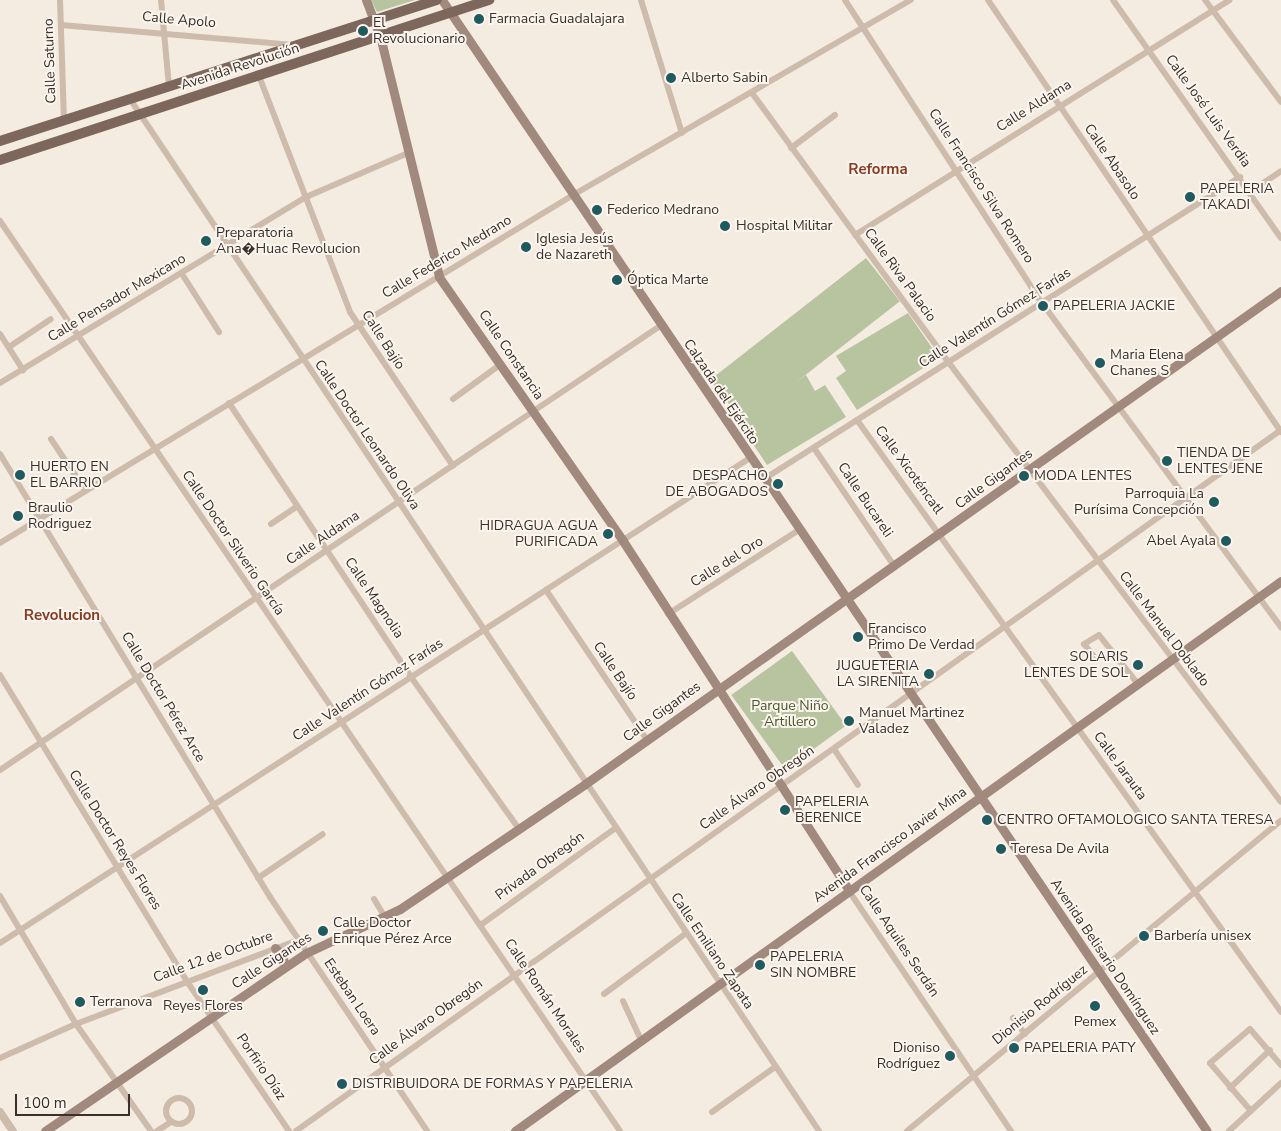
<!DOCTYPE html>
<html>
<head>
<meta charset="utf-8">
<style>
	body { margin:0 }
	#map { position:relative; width:1281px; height:1131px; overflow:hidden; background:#f4ebe1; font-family:"Nunito Sans",sans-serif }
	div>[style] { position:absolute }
	.green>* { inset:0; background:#b8c4a0; transform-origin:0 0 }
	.minor>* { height:6px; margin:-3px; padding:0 3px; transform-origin:3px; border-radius:3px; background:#cdbbac }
	.minor>.ring { margin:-3px; padding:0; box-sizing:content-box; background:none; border:6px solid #cdbbac; border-radius:50% }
	.tertiary>* { height:8px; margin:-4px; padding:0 4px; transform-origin:4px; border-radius:4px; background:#cdbbac }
	.secondary>* { height:9px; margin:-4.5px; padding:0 4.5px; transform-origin:4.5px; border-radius:4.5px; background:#a18a7d }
	.primary>* { height:10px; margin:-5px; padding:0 5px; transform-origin:5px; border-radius:5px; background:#7d675c }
	.dots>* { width:14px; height:14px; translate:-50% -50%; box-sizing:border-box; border:2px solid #fbf5ee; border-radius:50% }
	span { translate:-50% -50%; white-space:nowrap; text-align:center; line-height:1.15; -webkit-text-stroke:4px #fbf5ee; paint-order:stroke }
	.poi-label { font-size:14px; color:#3b302b }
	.left { translate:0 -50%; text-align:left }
	.right { translate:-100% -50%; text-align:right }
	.street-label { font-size:14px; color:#3b302b }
	.park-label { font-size:14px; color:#4a5a2e }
	.neighbourhood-label { font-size:15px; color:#8c3b22; font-weight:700 }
	.scale { position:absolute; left:15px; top:1094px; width:115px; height:22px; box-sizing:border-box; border:2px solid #3b302b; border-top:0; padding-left:6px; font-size:15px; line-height:18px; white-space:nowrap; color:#3b302b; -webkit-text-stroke:4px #fbf5ee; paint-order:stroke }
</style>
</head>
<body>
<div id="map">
	<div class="green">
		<div style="clip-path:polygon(371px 0,415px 0,377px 12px)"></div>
		<div style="left:866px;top:258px;width:55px;height:198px;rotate:52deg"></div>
		<div style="clip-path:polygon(908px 313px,939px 358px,857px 410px,836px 378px,846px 371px,836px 356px)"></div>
		<div style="clip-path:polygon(806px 375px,815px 391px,825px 385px,846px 417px,767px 465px,738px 422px)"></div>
		<div style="left:792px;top:651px;width:92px;height:75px;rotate:54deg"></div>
	</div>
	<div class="minor">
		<div style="left:60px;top:0;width:120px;rotate:88.1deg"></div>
		<div style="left:161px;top:0;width:86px;rotate:84.7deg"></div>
		<div style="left:641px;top:0;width:139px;rotate:72.9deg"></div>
		<div style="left:845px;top:0;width:361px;rotate:57deg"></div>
		<div style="left:1042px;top:303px;width:403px;rotate:53.6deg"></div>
		<div style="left:988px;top:0;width:522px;rotate:55.85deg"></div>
		<div style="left:1113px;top:0;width:291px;rotate:54.8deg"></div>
		<div style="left:1205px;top:0;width:127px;rotate:53.3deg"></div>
		<div style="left:61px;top:25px;width:233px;rotate:4.9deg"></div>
		<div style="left:259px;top:76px;width:253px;rotate:68.9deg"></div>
		<div style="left:350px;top:312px;width:185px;rotate:56.2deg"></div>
		<div style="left:752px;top:93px;width:329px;rotate:53.9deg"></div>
		<div style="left:946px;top:359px;width:555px;rotate:52.9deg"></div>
		<div style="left:130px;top:99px;width:1241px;rotate:56.27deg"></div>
		<div style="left:791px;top:148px;width:55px;rotate:-36.9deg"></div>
		<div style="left:1250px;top:192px;width:37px;rotate:-34deg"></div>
		<div style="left:0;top:221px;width:1101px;rotate:55.73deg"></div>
		<div style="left:855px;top:235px;width:442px;rotate:-32.1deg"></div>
		<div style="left:182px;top:274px;width:69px;rotate:57.5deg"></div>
		<div style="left:0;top:334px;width:43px;rotate:57.4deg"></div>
		<div style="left:9px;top:347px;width:50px;rotate:-33.7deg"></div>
		<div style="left:0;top:383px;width:358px;rotate:-31.3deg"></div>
		<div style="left:306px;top:197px;width:111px;rotate:-23.3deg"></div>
		<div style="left:453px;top:399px;width:59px;rotate:-36.1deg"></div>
		<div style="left:229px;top:403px;width:329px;rotate:56.4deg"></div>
		<div style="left:411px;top:677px;width:186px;rotate:54.6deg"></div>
		<div style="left:857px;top:420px;width:728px;rotate:54.39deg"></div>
		<div style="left:51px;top:439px;width:61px;rotate:56.3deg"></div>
		<div style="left:814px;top:448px;width:144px;rotate:55.8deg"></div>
		<div style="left:0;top:454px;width:519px;rotate:58.64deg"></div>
		<div style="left:270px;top:897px;width:282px;rotate:56.1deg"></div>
		<div style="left:764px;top:479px;width:564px;rotate:-32.39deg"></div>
		<div style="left:271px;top:524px;width:32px;rotate:-34deg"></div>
		<div style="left:0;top:543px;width:670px;rotate:-31.27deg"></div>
		<div style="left:573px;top:195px;width:390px;rotate:-30deg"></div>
		<div style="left:546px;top:590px;width:181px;rotate:56deg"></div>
		<div style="left:668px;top:614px;width:156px;rotate:-32.7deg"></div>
		<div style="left:1096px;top:659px;width:19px;rotate:-129deg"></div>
		<div style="left:1084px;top:644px;width:17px;rotate:-31deg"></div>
		<div style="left:1099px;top:635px;width:63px;rotate:51.5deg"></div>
		<div style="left:0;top:675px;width:357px;rotate:58.6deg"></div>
		<div style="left:186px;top:980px;width:183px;rotate:55.7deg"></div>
		<div style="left:834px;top:749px;width:43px;rotate:56.3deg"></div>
		<div style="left:0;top:770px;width:795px;rotate:-33.93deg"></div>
		<div style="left:258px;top:878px;width:78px;rotate:-34.1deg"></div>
		<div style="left:849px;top:891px;width:290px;rotate:56deg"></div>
		<div style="left:0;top:896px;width:149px;rotate:59.3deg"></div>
		<div style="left:76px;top:1024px;width:131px;rotate:55deg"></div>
		<div style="left:374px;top:899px;width:21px;rotate:59deg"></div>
		<div style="left:482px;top:924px;width:163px;rotate:-35.7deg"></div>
		<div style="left:0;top:943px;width:893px;rotate:-32.89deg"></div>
		<div style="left:604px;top:994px;width:101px;rotate:-36.5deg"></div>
		<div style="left:623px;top:1001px;width:43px;rotate:65.2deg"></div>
		<div style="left:1013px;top:1018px;width:20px;rotate:53deg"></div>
		<div style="left:0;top:1058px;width:83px;rotate:-24.1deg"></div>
		<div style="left:76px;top:1024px;width:237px;rotate:-20.7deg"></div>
		<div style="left:1230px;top:1088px;width:55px;rotate:-43.5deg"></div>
		<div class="ring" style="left:166px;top:1098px;width:20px;height:20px"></div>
		<div style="left:1251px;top:1111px;width:63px;rotate:-130.5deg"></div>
		<div style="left:1210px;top:1063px;width:52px;rotate:-40.4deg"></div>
		<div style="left:1250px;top:1029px;width:48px;rotate:49.3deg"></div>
		<div style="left:712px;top:1112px;width:77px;rotate:-35.5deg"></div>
		<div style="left:157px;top:1131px;width:17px;rotate:-33deg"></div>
		<div style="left:296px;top:1131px;width:1209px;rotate:-35.44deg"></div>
		<div style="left:907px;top:1131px;width:486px;rotate:-39.7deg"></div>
		<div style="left:1229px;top:1131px;width:71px;rotate:-42.7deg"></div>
	</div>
	<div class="tertiary">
		<div style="left:0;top:1112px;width:23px;rotate:56deg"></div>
	</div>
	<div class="secondary">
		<div style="left:366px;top:0;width:39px;rotate:69deg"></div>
		<div style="left:380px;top:36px;width:248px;rotate:76.2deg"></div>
		<div style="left:439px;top:277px;width:322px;rotate:55.1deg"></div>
		<div style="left:623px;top:541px;width:417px;rotate:57.1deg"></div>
		<div style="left:442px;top:0;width:1365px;rotate:55.93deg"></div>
		<div style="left:275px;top:948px;width:11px;rotate:45deg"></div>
		<div style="left:283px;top:956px;width:11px;rotate:85deg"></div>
		<div style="left:45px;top:1131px;width:316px;rotate:-34.3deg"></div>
		<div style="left:306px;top:953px;width:104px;rotate:-25.1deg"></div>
		<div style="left:400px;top:909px;width:223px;rotate:-34deg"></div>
		<div style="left:585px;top:784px;width:853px;rotate:-35.31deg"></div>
		<div style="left:515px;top:1131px;width:943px;rotate:-35.68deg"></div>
	</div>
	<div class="primary">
		<div style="left:0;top:141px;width:459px;rotate:-17.9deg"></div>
		<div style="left:0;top:160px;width:515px;rotate:-18.12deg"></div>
	</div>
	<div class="dots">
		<div style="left:479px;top:19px;background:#1f5a5e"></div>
		<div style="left:363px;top:31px;background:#1f5a5e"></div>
		<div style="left:671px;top:78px;background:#1f5a5e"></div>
		<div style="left:1190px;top:197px;background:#1f5a5e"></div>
		<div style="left:597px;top:210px;background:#1f5a5e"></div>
		<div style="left:725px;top:226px;background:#1f5a5e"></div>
		<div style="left:206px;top:241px;background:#1f5a5e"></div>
		<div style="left:526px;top:247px;background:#1f5a5e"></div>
		<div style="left:617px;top:280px;background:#1f5a5e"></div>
		<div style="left:1043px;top:306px;background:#1f5a5e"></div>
		<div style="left:1100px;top:363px;background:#1f5a5e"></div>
		<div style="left:1167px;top:461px;background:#1f5a5e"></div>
		<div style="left:20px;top:475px;background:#1f5a5e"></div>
		<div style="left:1024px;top:476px;background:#1f5a5e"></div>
		<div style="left:778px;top:484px;background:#1f5a5e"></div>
		<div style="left:1214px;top:502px;background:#1f5a5e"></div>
		<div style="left:18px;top:516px;background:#1f5a5e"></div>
		<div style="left:608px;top:534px;background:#1f5a5e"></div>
		<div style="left:1226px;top:541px;background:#1f5a5e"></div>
		<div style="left:858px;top:637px;background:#1f5a5e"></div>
		<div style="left:1138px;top:665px;background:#1f5a5e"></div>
		<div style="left:929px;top:674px;background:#1f5a5e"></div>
		<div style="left:849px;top:721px;background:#1f5a5e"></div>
		<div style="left:785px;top:810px;background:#1f5a5e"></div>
		<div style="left:987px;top:820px;background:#1f5a5e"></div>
		<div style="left:1001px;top:849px;background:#1f5a5e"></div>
		<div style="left:323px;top:931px;background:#1f5a5e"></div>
		<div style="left:1144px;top:936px;background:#1f5a5e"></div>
		<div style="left:760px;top:965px;background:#1f5a5e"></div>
		<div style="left:203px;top:990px;background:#1f5a5e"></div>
		<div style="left:80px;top:1002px;background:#1f5a5e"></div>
		<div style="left:1095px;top:1006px;background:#1f5a5e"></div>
		<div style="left:1014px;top:1048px;background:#1f5a5e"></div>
		<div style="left:950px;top:1056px;background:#1f5a5e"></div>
		<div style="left:342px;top:1084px;background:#1f5a5e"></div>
	</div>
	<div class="poi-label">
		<span class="left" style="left:489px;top:19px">Farmacia Guadalajara</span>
		<span class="left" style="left:373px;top:31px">El<br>Revolucionario</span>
		<span class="left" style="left:681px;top:78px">Alberto Sabin</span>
		<span class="left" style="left:1200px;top:197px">PAPELERIA<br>TAKADI</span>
		<span class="left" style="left:607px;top:210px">Federico Medrano</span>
		<span class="left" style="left:736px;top:226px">Hospital Militar</span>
		<span class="left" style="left:216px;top:241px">Preparatoria<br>Ana�Huac Revolucion</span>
		<span class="left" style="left:536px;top:247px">Iglesia Jesús<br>de Nazareth</span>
		<span class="left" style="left:627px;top:280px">Óptica Marte</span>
		<span class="left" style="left:1053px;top:306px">PAPELERIA JACKIE</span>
		<span class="left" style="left:1110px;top:363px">Maria Elena<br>Chanes S</span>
		<span class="left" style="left:1177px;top:461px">TIENDA DE<br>LENTES JENE</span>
		<span class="left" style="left:30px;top:475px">HUERTO EN<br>EL BARRIO</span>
		<span class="right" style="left:768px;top:484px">DESPACHO<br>DE ABOGADOS</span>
		<span class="left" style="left:1034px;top:476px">MODA LENTES</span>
		<span class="right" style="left:1204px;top:502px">Parroquia La<br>Purísima Concepción</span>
		<span class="left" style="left:28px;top:516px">Braulio<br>Rodriguez</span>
		<span class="right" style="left:598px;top:534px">HIDRAGUA AGUA<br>PURIFICADA</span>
		<span class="right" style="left:1216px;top:541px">Abel Ayala</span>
		<span class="left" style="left:868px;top:637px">Francisco<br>Primo De Verdad</span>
		<span class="right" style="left:1128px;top:665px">SOLARIS<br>LENTES DE SOL</span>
		<span class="right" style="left:919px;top:674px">JUGUETERIA<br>LA SIRENITA</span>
		<span class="left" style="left:859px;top:721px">Manuel Martinez<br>Valadez</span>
		<span class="left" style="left:795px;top:810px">PAPELERIA<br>BERENICE</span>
		<span class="left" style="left:997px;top:820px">CENTRO OFTAMOLOGICO SANTA TERESA</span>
		<span class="left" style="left:1011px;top:849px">Teresa De Avila</span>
		<span class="left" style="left:333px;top:931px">Calle Doctor<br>Enrique Pérez Arce</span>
		<span class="left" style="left:1154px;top:936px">Barbería unisex</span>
		<span class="left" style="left:770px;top:965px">PAPELERIA<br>SIN NOMBRE</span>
		<span class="left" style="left:90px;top:1002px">Terranova</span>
		<span style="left:203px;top:1006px">Reyes Flores</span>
		<span style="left:1095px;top:1022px">Pemex</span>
		<span class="right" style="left:940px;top:1056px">Dioniso<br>Rodríguez</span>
		<span class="left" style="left:1024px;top:1048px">PAPELERIA PATY</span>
		<span class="left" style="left:352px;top:1084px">DISTRIBUIDORA DE FORMAS Y PAPELERIA</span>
	</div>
	<div class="street-label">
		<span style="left:179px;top:20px;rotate:5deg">Calle Apolo</span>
		<span style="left:50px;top:61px;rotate:-92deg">Calle Saturno</span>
		<span style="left:240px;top:67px;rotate:-18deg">Avenida Revolución</span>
		<span style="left:1034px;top:106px;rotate:-32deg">Calle Aldama</span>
		<span style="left:1208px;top:111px;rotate:54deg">Calle José Luis Verdia</span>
		<span style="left:1112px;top:162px;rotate:56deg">Calle Abasolo</span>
		<span style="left:981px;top:186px;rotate:57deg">Calle Francisco Silva Romero</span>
		<span style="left:447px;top:257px;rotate:-31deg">Calle Federico Medrano</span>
		<span style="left:900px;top:275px;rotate:54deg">Calle Riva Palacio</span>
		<span style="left:117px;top:298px;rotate:-31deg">Calle Pensador Mexicano</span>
		<span style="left:995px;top:318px;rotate:-32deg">Calle Valentín Gómez Farías</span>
		<span style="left:383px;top:340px;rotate:57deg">Calle Bajío</span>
		<span style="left:511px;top:355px;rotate:56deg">Calle Constancia</span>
		<span style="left:721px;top:392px;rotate:56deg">Calzada del Ejército</span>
		<span style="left:367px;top:435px;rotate:56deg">Calle Doctor Leonardo Oliva</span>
		<span style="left:909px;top:470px;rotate:54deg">Calle Xicoténcatl</span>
		<span style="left:994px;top:479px;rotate:-36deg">Calle Gigantes</span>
		<span style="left:865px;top:500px;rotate:56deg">Calle Bucareli</span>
		<span style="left:323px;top:538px;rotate:-34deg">Calle Aldama</span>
		<span style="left:233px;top:543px;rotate:56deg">Calle Doctor Silverio García</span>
		<span style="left:727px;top:562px;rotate:-32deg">Calle del Oro</span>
		<span style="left:374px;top:598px;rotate:56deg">Calle Magnolia</span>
		<span style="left:1164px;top:629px;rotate:53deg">Calle Manuel Doblado</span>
		<span style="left:615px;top:671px;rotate:56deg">Calle Bajío</span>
		<span style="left:368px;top:690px;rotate:-33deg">Calle Valentín Gómez Farías</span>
		<span style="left:163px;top:697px;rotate:59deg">Calle Doctor Pérez Arce</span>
		<span style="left:662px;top:712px;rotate:-36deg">Calle Gigantes</span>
		<span style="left:1120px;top:766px;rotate:54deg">Calle Jarauta</span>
		<span style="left:757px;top:788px;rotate:-35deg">Calle Álvaro Obregón</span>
		<span style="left:115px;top:840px;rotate:58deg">Calle Doctor Reyes Flores</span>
		<span style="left:890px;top:845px;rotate:-36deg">Avenida Francisco Javier Mina</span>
		<span style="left:540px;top:866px;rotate:-36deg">Privada Obregón</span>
		<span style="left:899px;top:941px;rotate:56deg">Calle Aquiles Serdán</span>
		<span style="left:712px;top:951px;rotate:56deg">Calle Emiliano Zapata</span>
		<span style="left:213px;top:957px;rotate:-20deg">Calle 12 de Octubre</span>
		<span style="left:1105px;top:957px;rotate:56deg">Avenida Belisario Domínguez</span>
		<span style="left:272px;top:961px;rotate:-33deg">Calle Gigantes</span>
		<span style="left:545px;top:996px;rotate:56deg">Calle Román Morales</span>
		<span style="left:352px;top:997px;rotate:56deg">Esteban Loera</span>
		<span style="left:1040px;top:1005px;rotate:-39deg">Dionisio Rodríguez</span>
		<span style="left:426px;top:1022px;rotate:-36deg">Calle Álvaro Obregón</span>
		<span style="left:261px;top:1067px;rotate:56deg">Porfirio Díaz</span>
	</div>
	<div class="park-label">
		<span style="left:790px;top:714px">Parque Niño<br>Artillero</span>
	</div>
	<div class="neighbourhood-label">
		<span style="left:878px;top:170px">Reforma</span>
		<span style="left:62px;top:616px">Revolucion</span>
	</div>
	<div class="scale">100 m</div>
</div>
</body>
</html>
